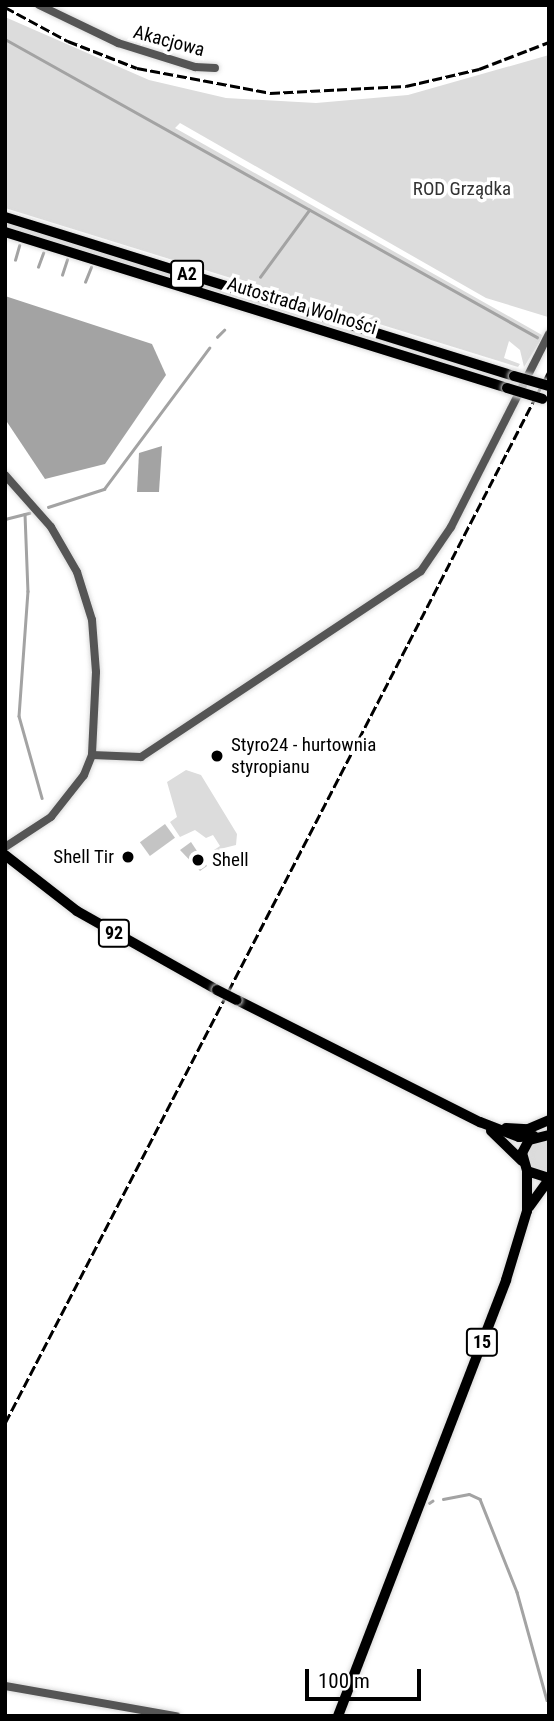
<!DOCTYPE html>
<html>
<head>
<meta charset="utf-8">
<style>
	body { margin:0 }
	#map { position:relative; width:554px; height:1721px; overflow:hidden; background:#fff; font-family:"Roboto Condensed",sans-serif }
	div>[style] { position:absolute }
	.green>* { inset:0; background:#dcdcdc }
	.water>* { inset:0; background:#a3a3a3 }
	.stream>* { height:2.5px; margin:-1.25px; padding:0 1.25px; transform-origin:1.25px; border-radius:1.25px; background:#a3a3a3 }
	.building>* { inset:0; background:#c4c4c4; transform-origin:0 0 }
	.roads { filter:drop-shadow(0 0 2px #dbdbdb) drop-shadow(0 0 2px #dbdbdb) }
	.minor>* { height:8px; margin:-4px; padding:0 4px; transform-origin:4px; border-radius:4px; background:#555 }
	.major>* { height:10px; margin:-5px; padding:0 5px; transform-origin:5px; border-radius:5px; background:#000 }
	.highway>* { height:10px; margin:-5px; padding:0 5px; transform-origin:5px; border-radius:5px; background:#000 }
	.rail>* { height:2.5px; margin-top:-1.25px; transform-origin:0; background:repeating-linear-gradient(90deg,#000 0 10px,transparent 0 13.5px) }
	.bridges { filter:drop-shadow(0 0 2px #dbdbdb) drop-shadow(0 0 2px #dbdbdb) }
	.major-bridge>* { height:10px; margin:-5px; padding:0 5px; transform-origin:5px; border-radius:5px; background:#000 }
	.highway-bridge>* { height:10px; margin:-5px; padding:0 5px; transform-origin:5px; border-radius:5px; background:#000 }
	.dots>* { width:19px; height:19px; translate:-50% -50%; box-sizing:border-box; border:4px solid #fff; border-radius:50% }
	span { translate:-50% -50%; white-space:nowrap; text-align:center; line-height:1.15; -webkit-text-stroke:7px #fff; paint-order:stroke }
	.shield-label span { padding:2px 5px; background:#fff; border:2px solid; border-radius:5px; -webkit-text-stroke-width:0 }
	.shield-label { font-size:18px; color:#000; font-weight:700 }
	.street-label { font-size:19px; color:#000 }
	.park-label { font-size:19px; color:#333 }
	.poi-label { font-size:19px; color:#000 }
	.left { translate:0 -50%; text-align:left }
	.right { translate:-100% -50%; text-align:right }
	.frame { position:absolute; inset:0; border:7px solid #000; pointer-events:none }
	.scale { position:absolute; left:305px; top:1669px; width:116px; height:32px; box-sizing:border-box; border:4px solid #000; border-top:0; padding-left:9px; font-size:21px; line-height:24px; white-space:nowrap; color:#000; -webkit-text-stroke:5px #fff; paint-order:stroke }
</style>
</head>
<body>
<div id="map">
	<div class="green">
		<div style="clip-path:polygon(5px 17px,149px 80px,226px 98px,316px 103px,408px 95px,549px 55px,548px 317px,486px 298px,180px 123px,175px 128px,542px 335px,540px 341px,524px 367px,520px 350px,509px 341px,504px 358px,520px 364px,518px 367px,5px 208px)"></div>
		<div style="clip-path:polygon(5px 222px,511px 380px,5px 227px)"></div>
		<div style="clip-path:polygon(186px 770px,201px 775px,237px 834px,236px 845px,220px 849px,218px 857px,214px 850px,220px 846px,213px 835px,206px 838px,195px 830px,180px 837px,170px 822px,177px 817px,167px 782px)"></div>
		<div style="clip-path:polygon(549px 1140px,549px 1173px,542px 1173px,531px 1167px,527px 1154px,532px 1144px)"></div>
	</div>
	<div class="water">
		<div style="clip-path:polygon(5px 296px,152px 344px,166px 375px,105px 464px,45px 479px,5px 419px)"></div>
		<div style="clip-path:polygon(162px 446px,159px 492px,137px 492px,139px 453px)"></div>
	</div>
	<div class="stream">
		<div style="left:5px;top:39px;width:610px;rotate:29.26deg"></div>
		<div style="left:15px;top:260px;width:15px;rotate:-74deg"></div>
		<div style="left:38px;top:267px;width:15px;rotate:-70deg"></div>
		<div style="left:62px;top:275px;width:16px;rotate:-72deg"></div>
		<div style="left:260px;top:277px;width:83px;rotate:-53.8deg"></div>
		<div style="left:85px;top:282px;width:16px;rotate:-68deg"></div>
		<div style="left:217px;top:337px;width:10px;rotate:-45deg"></div>
		<div style="left:548px;top:345px;width:1px"></div>
		<div style="left:48px;top:507px;width:59px;rotate:-17.8deg"></div>
		<div style="left:104px;top:489px;width:176px;rotate:-53.3deg"></div>
		<div style="left:25px;top:514px;width:77px;rotate:87.8deg"></div>
		<div style="left:28px;top:591px;width:125px;rotate:94.1deg"></div>
		<div style="left:19px;top:716px;width:85px;rotate:74.3deg"></div>
		<div style="left:5px;top:519px;width:25px;rotate:-14deg"></div>
		<div style="left:443px;top:1499px;width:26px;rotate:-11deg"></div>
		<div style="left:469px;top:1494px;width:12px;rotate:24deg"></div>
		<div style="left:480px;top:1499px;width:100px;rotate:68.3deg"></div>
		<div style="left:517px;top:1592px;width:112px;rotate:74.5deg"></div>
		<div style="left:429px;top:1503px;width:4px;rotate:-34deg"></div>
	</div>
	<div class="building">
		<div style="left:165px;top:824px;width:17px;height:31px;rotate:54deg"></div>
		<div style="clip-path:polygon(191px 842px,207px 866px,200px 871px,180px 850px)"></div>
	</div>
	<div class="roads">
		<div class="minor">
			<div style="left:39px;top:5px;width:88px;rotate:25.7deg"></div>
			<div style="left:118px;top:43px;width:81px;rotate:17.3deg"></div>
			<div style="left:195px;top:67px;width:20px;rotate:3deg"></div>
			<div style="left:5px;top:475px;width:69px;rotate:48.5deg"></div>
			<div style="left:51px;top:527px;width:52px;rotate:60deg"></div>
			<div style="left:77px;top:572px;width:50px;rotate:72.6deg"></div>
			<div style="left:92px;top:620px;width:52px;rotate:85.6deg"></div>
			<div style="left:96px;top:672px;width:83px;rotate:92.8deg"></div>
			<div style="left:92px;top:755px;width:22px;rotate:112deg"></div>
			<div style="left:84px;top:775px;width:53px;rotate:128.2deg"></div>
			<div style="left:51px;top:817px;width:55px;rotate:146.9deg"></div>
			<div style="left:92px;top:755px;width:49px;rotate:2.3deg"></div>
			<div style="left:141px;top:757px;width:336px;rotate:-33.6deg"></div>
			<div style="left:421px;top:571px;width:53px;rotate:-55.7deg"></div>
			<div style="left:451px;top:527px;width:216px;rotate:-63.1deg"></div>
			<div style="left:5px;top:1686px;width:174px;rotate:10deg"></div>
		</div>
		<div class="major">
			<div style="left:5px;top:855px;width:91px;rotate:37.9deg"></div>
			<div style="left:77px;top:911px;width:161px;rotate:29.4deg"></div>
			<div style="left:237px;top:1000px;width:272px;rotate:26.7deg"></div>
			<div style="left:480px;top:1122px;width:42px;rotate:21deg"></div>
			<div style="left:519px;top:1137px;width:15px;rotate:-4deg"></div>
			<div style="left:506px;top:1128px;width:22px;rotate:3deg"></div>
			<div style="left:528px;top:1129px;width:23px;rotate:-23deg"></div>
			<div style="left:491px;top:1131px;width:43px;rotate:44.1deg"></div>
			<div style="left:549px;top:1135px;width:21px;rotate:166deg"></div>
			<div style="left:529px;top:1140px;width:15px;rotate:118deg"></div>
			<div style="left:522px;top:1153px;width:19px;rotate:74deg"></div>
			<div style="left:527px;top:1171px;width:23px;rotate:18deg"></div>
			<div style="left:529px;top:1207px;width:34px;rotate:-54deg"></div>
			<div style="left:338px;top:1716px;width:467px;rotate:-68.9deg"></div>
			<div style="left:506px;top:1280px;width:72px;rotate:-73.1deg"></div>
			<div style="left:527px;top:1211px;width:40px;rotate:-90deg"></div>
		</div>
		<div class="highway">
			<div style="left:5px;top:217px;width:533px;rotate:17.35deg"></div>
			<div style="left:5px;top:232px;width:526px;rotate:17.26deg"></div>
		</div>
	</div>
	<div class="rail">
		<div style="left:5px;top:7px;width:72px;rotate:28.4deg"></div>
		<div style="left:68px;top:41px;width:74px;rotate:21.4deg"></div>
		<div style="left:137px;top:68px;width:135px;rotate:10.6deg"></div>
		<div style="left:270px;top:93px;width:136px;rotate:-2.9deg"></div>
		<div style="left:406px;top:86px;width:75px;rotate:-13.1deg"></div>
		<div style="left:479px;top:69px;width:75px;rotate:-21.1deg"></div>
		<div style="left:5px;top:1423px;width:1184px;rotate:-62.66deg"></div>
	</div>
	<div class="bridges">
		<div class="major-bridge">
			<div style="left:217px;top:990px;width:22px;rotate:27deg"></div>
		</div>
		<div class="highway-bridge">
			<div style="left:514px;top:376px;width:36px;rotate:16deg"></div>
			<div style="left:507px;top:388px;width:37px;rotate:17deg"></div>
		</div>
	</div>
	<div class="dots">
		<div style="left:217px;top:756px;background:#000"></div>
		<div style="left:128px;top:857px;background:#000"></div>
		<div style="left:198px;top:860px;background:#000"></div>
	</div>
	<div class="shield-label">
		<span style="left:187px;top:274px">A2</span>
		<span style="left:114px;top:933px">92</span>
		<span style="left:482px;top:1342px">15</span>
	</div>
	<div class="street-label">
		<span style="left:169px;top:41px;rotate:15deg">Akacjowa</span>
		<span style="left:302px;top:306px;rotate:17deg">Autostrada Wolności</span>
	</div>
	<div class="park-label">
		<span style="left:462px;top:189px">ROD Grządka</span>
	</div>
	<div class="poi-label">
		<span class="left" style="left:231px;top:756px">Styro24 - hurtownia<br>styropianu</span>
		<span class="right" style="left:114px;top:857px">Shell Tir</span>
		<span class="left" style="left:212px;top:860px">Shell</span>
	</div>
	<div class="frame"></div>
	<div class="scale">100 m</div>
</div>
</body>
</html>
